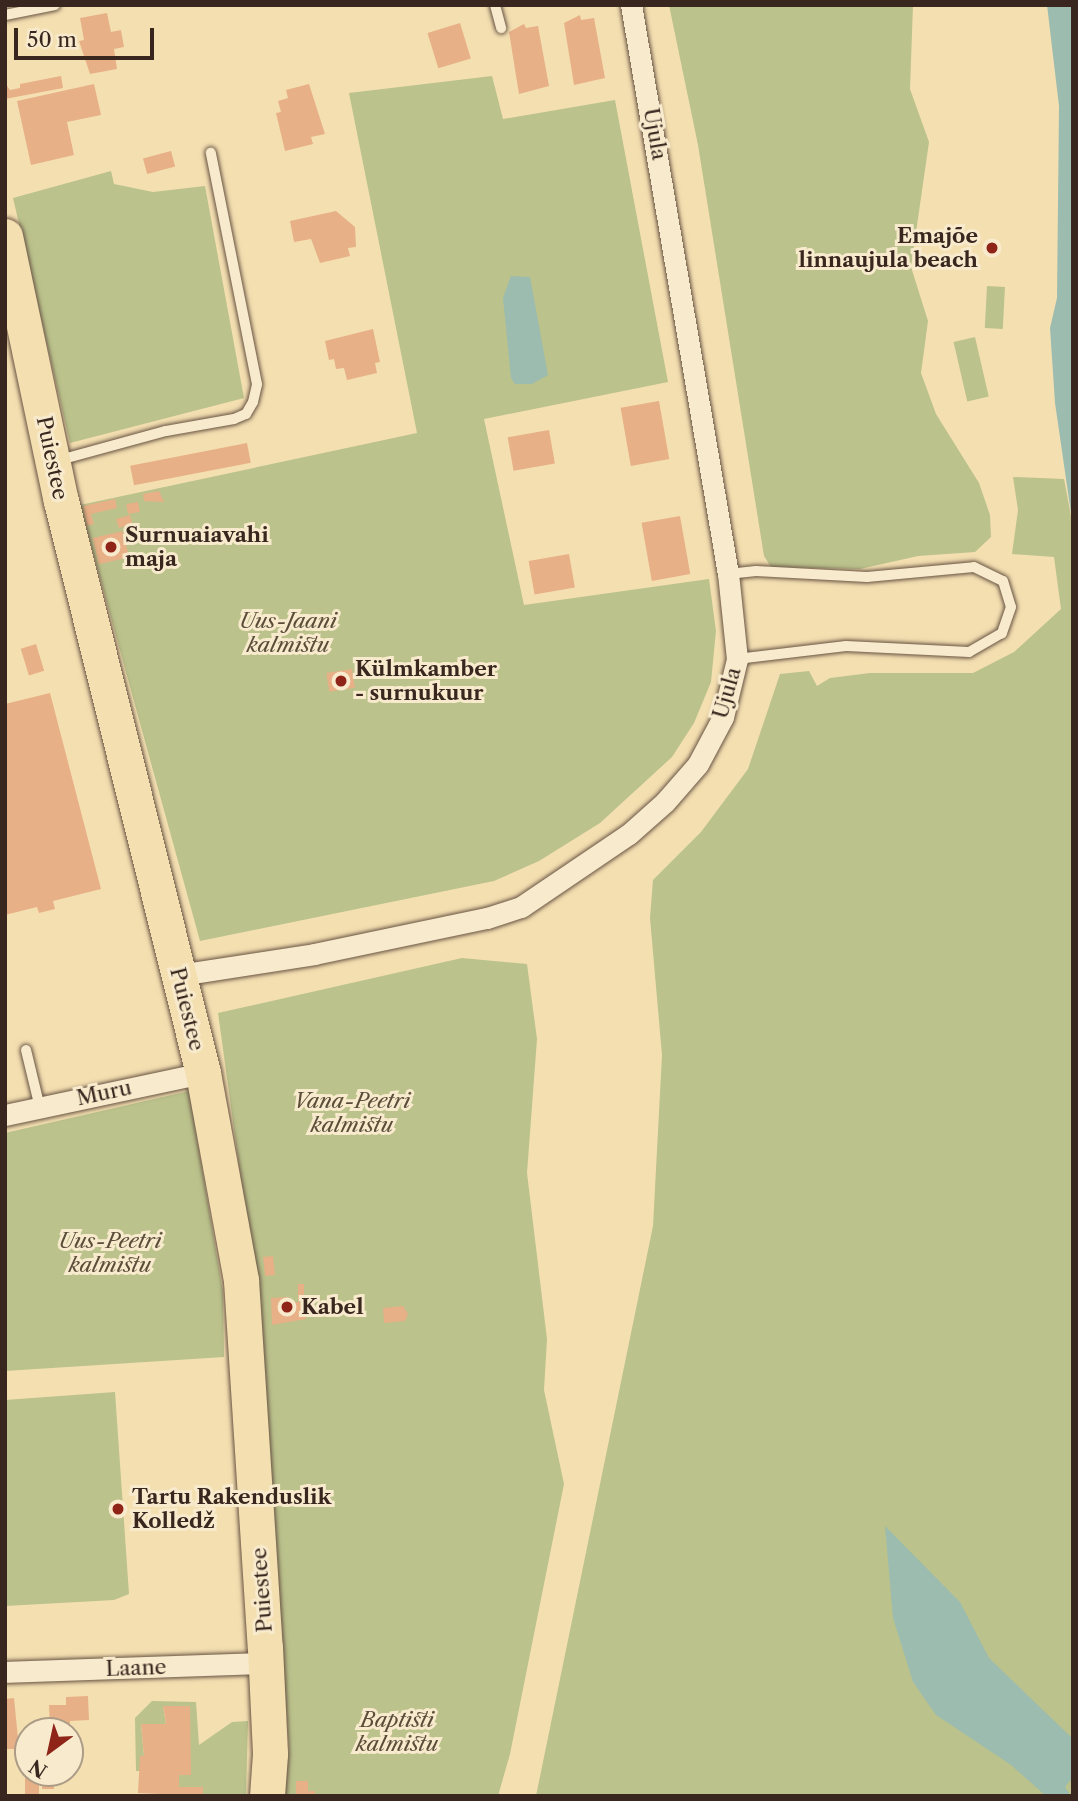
<!DOCTYPE html>
<html>
<head>
<meta charset="utf-8">
<style>
	body { margin:0 }
	#map { position:relative; width:1078px; height:1801px; overflow:hidden; background:#f4dfb1; font-family:"Libre Caslon Text",serif }
	div>[style] { position:absolute }
	.green>* { inset:0; background:#bbc28c; transform-origin:0 0 }
	.water>* { inset:0; background:#9cbcaf }
	.building>* { inset:0; background:#e7b086; transform-origin:0 0 }
	.roads { filter:drop-shadow(0 0 2px #685444) drop-shadow(0 0 2px #685444) }
	.service>* { height:10px; margin:-5px; padding:0 5px; transform-origin:5px; border-radius:5px; background:#f8eacc }
	.minor>* { height:21px; margin:-10.5px; padding:0 10.5px; transform-origin:10.5px; border-radius:10.5px; background:#f8eacc }
	.trunk>* { height:35px; margin:-17.5px; padding:0 17.5px; transform-origin:17.5px; border-radius:17.5px; background:#f4dfb1 }
	.dots>* { width:19px; height:19px; translate:-50% -50%; box-sizing:border-box; border:4px solid #f8eacc; border-radius:50% }
	span { translate:-50% -50%; white-space:nowrap; text-align:center; line-height:1.15; -webkit-text-stroke:6px #f8eacc; paint-order:stroke }
	.street-label { font-size:21px; color:#39261f }
	.poi-label { font-size:21px; color:#39261f; font-weight:700 }
	.right { translate:-100% -50%; text-align:right }
	.left { translate:0 -50%; text-align:left }
	.park-label { font-size:21px; color:#5a4d3a; font-style:italic }
	.frame { position:absolute; inset:0; border:7px solid #39261f; pointer-events:none }
	.north { position:absolute; left:14px; top:1717px; width:70px; height:70px; box-sizing:border-box; background:#f8eacc; border:2px solid #ac9c87; border-radius:50%; rotate:213deg; font-size:19px; font-weight:700; line-height:28px; text-align:center; color:#39261f }
	.north::after { content:''; display:block; margin:auto; width:24px; height:32px; background:#8f2418; clip-path:polygon(50% 0,100% 100%,50% 72%,0 100%) }
	.scale { position:absolute; left:14px; top:28px; width:140px; height:32px; box-sizing:border-box; border:4px solid #39261f; border-top:0; padding-left:9px; font-size:21px; line-height:24px; white-space:nowrap; color:#39261f; -webkit-text-stroke:5px #f8eacc; paint-order:stroke }
</style>
</head>
<body>
<div id="map">
	<div class="green">
		<div style="clip-path:polygon(669px 5px,913px 5px,910px 89px,929px 142px,911px 267px,928px 321px,921px 373px,936px 414px,979px 483px,990px 515px,991px 537px,975px 552px,918px 556px,860px 569px,771px 567px,764px 556px,698px 145px)"></div>
		<div style="clip-path:polygon(492px 76px,503px 119px,615px 100px,668px 382px,484px 419px,524px 605px,709px 579px,716px 631px,711px 682px,694px 723px,672px 757px,600px 823px,539px 861px,494px 881px,200px 941px,80px 505px,417px 433px,349px 93px)"></div>
		<div style="clip-path:polygon(111px 171px,114px 184px,153px 192px,205px 186px,244px 398px,70px 443px,13px 198px)"></div>
		<div style="left:987px;top:286px;width:18px;height:42px;rotate:3deg"></div>
		<div style="left:975px;top:337px;width:61px;height:22px;rotate:77deg"></div>
		<div style="clip-path:polygon(1013px 477px,1064px 479px,1073px 527px,1073px 1796px,536px 1796px,653px 1226px,662px 1055px,650px 918px,653px 880px,701px 832px,748px 769px,780px 674px,809px 671px,817px 686px,830px 678px,870px 673px,973px 673px,1014px 652px,1061px 609px,1054px 557px,1012px 554px,1018px 510px)"></div>
		<div style="clip-path:polygon(462px 958px,527px 964px,537px 1039px,527px 1173px,547px 1339px,544px 1390px,564px 1484px,510px 1754px,498px 1796px,284px 1796px,289px 1749px,257px 1295px,218px 1013px)"></div>
		<div style="clip-path:polygon(189px 1091px,223px 1292px,224px 1357px,5px 1371px,5px 1133px)"></div>
		<div style="clip-path:polygon(115px 1392px,129px 1594px,114px 1600px,5px 1606px,5px 1400px)"></div>
		<div style="clip-path:polygon(152px 1701px,196px 1702px,199px 1745px,232px 1722px,248px 1721px,246px 1796px,203px 1796px,203px 1787px,179px 1787px,179px 1775px,191px 1775px,163px 1707px,166px 1724px,141px 1724px,144px 1756px,140px 1756px,140px 1771px,136px 1771px,135px 1718px)"></div>
	</div>
	<div class="water">
		<div style="clip-path:polygon(1047px 5px,1073px 5px,1073px 527px,1055px 403px,1050px 328px,1057px 298px,1059px 106px)"></div>
		<div style="clip-path:polygon(511px 276px,530px 277px,548px 375px,532px 384px,515px 384px,511px 378px,503px 298px)"></div>
		<div style="clip-path:polygon(885px 1526px,960px 1602px,989px 1658px,1073px 1739px,1073px 1777px,1065px 1787px,1071px 1796px,1046px 1796px,1011px 1765px,936px 1715px,913px 1682px,893px 1618px)"></div>
	</div>
	<div class="building">
		<div style="clip-path:polygon(107px 13px,111px 32px,121px 30px,124px 47px,114px 49px,117px 69px,90px 74px,79px 41px,84px 40px,80px 18px)"></div>
		<div style="clip-path:polygon(580px 15px,581px 20px,594px 18px,605px 78px,574px 85px,564px 23px)"></div>
		<div style="left:460px;top:23px;width:37px;height:34px;rotate:73deg"></div>
		<div style="clip-path:polygon(524px 24px,526px 28px,538px 26px,549px 86px,519px 94px,509px 32px)"></div>
		<div style="clip-path:polygon(61px 76px,63px 88px,5px 99px,5px 83px,10px 90px,20px 88px,20px 84px)"></div>
		<div style="clip-path:polygon(94px 84px,101px 115px,67px 122px,74px 155px,31px 165px,17px 101px)"></div>
		<div style="clip-path:polygon(309px 84px,325px 134px,311px 137px,313px 144px,285px 151px,276px 113px,281px 112px,278px 101px,288px 98px,286px 90px)"></div>
		<div style="left:171px;top:151px;width:16px;height:29px;rotate:75deg"></div>
		<div style="clip-path:polygon(336px 211px,355px 227px,356px 247px,348px 248px,350px 256px,320px 263px,311px 239px,294px 242px,290px 221px)"></div>
		<div style="clip-path:polygon(373px 329px,380px 362px,375px 363px,377px 373px,347px 380px,344px 368px,336px 369px,334px 359px,329px 360px,325px 341px)"></div>
		<div style="left:659px;top:401px;width:59px;height:39px;rotate:80deg"></div>
		<div style="left:549px;top:430px;width:34px;height:42px;rotate:80deg"></div>
		<div style="left:247px;top:443px;width:20px;height:119px;rotate:79deg"></div>
		<div style="clip-path:polygon(159px 491px,164px 502px,144px 501px,143px 494px)"></div>
		<div style="clip-path:polygon(115px 499px,117px 508px,91px 514px,94px 524px,87px 526px,83px 506px)"></div>
		<div style="left:138px;top:502px;width:10px;height:12px;rotate:79deg"></div>
		<div style="clip-path:polygon(130px 515px,135px 533px,129px 535px,126px 526px,119px 528px,116px 519px)"></div>
		<div style="left:680px;top:516px;width:59px;height:39px;rotate:80deg"></div>
		<div style="left:123px;top:531px;width:27px;height:31px;rotate:77deg"></div>
		<div style="left:569px;top:554px;width:34px;height:41px;rotate:80deg"></div>
		<div style="left:36px;top:644px;width:28px;height:16px;rotate:73deg"></div>
		<div style="left:352px;top:669px;width:19px;height:26px;rotate:81deg"></div>
		<div style="clip-path:polygon(50px 693px,101px 889px,53px 901px,55px 909px,39px 913px,37px 907px,5px 915px,5px 704px)"></div>
		<div style="left:273px;top:1256px;width:19px;height:10px;rotate:84deg"></div>
		<div style="left:298px;top:1284px;width:6px;height:17px"></div>
		<div style="clip-path:polygon(289px 1297px,289px 1302px,305px 1302px,306px 1319px,272px 1325px,271px 1298px)"></div>
		<div style="clip-path:polygon(403px 1306px,408px 1314px,405px 1321px,384px 1323px,383px 1308px)"></div>
		<div style="clip-path:polygon(88px 1696px,89px 1720px,70px 1721px,70px 1728px,50px 1729px,49px 1705px,66px 1705px,66px 1697px)"></div>
		<div style="clip-path:polygon(14px 1698px,19px 1749px,5px 1749px,5px 1699px)"></div>
		<div style="clip-path:polygon(163px 1706px,190px 1706px,191px 1775px,179px 1775px,179px 1787px,203px 1787px,203px 1796px,138px 1793px,140px 1756px,144px 1756px,141px 1724px,166px 1724px)"></div>
		<div style="clip-path:polygon(53px 1777px,54px 1789px,42px 1789px,42px 1778px)"></div>
		<div style="left:25px;top:1778px;width:14px;height:18px"></div>
		<div style="clip-path:polygon(296px 1781px,308px 1781px,308px 1791px,315px 1791px,315px 1796px,296px 1796px)"></div>
	</div>
	<div class="roads">
		<div class="service">
			<div style="left:495px;top:5px;width:24px;rotate:75deg"></div>
			<div style="left:5px;top:15px;width:51px;rotate:-11.3deg"></div>
			<div style="left:56px;top:461px;width:114px;rotate:-15.3deg"></div>
			<div style="left:166px;top:431px;width:69px;rotate:-10deg"></div>
			<div style="left:234px;top:419px;width:13px;rotate:-23deg"></div>
			<div style="left:246px;top:414px;width:14px;rotate:-60deg"></div>
			<div style="left:253px;top:402px;width:18px;rotate:-77deg"></div>
			<div style="left:257px;top:384px;width:236px;rotate:-101.3deg"></div>
			<div style="left:728px;top:574px;width:28px;rotate:-6deg"></div>
			<div style="left:756px;top:571px;width:111px;rotate:3.1deg"></div>
			<div style="left:867px;top:577px;width:107px;rotate:-5.3deg"></div>
			<div style="left:974px;top:567px;width:32px;rotate:26deg"></div>
			<div style="left:1003px;top:581px;width:27px;rotate:73deg"></div>
			<div style="left:1011px;top:607px;width:28px;rotate:109deg"></div>
			<div style="left:1002px;top:633px;width:38px;rotate:150deg"></div>
			<div style="left:969px;top:652px;width:123px;rotate:-177.2deg"></div>
			<div style="left:846px;top:646px;width:110px;rotate:173.2deg"></div>
			<div style="left:26px;top:1050px;width:60px;rotate:76.4deg"></div>
		</div>
		<div class="minor">
			<div style="left:179px;top:975px;width:137px;rotate:-8.8deg"></div>
			<div style="left:314px;top:954px;width:177px;rotate:-11.8deg"></div>
			<div style="left:487px;top:918px;width:36px;rotate:-18deg"></div>
			<div style="left:521px;top:907px;width:130px;rotate:-34.1deg"></div>
			<div style="left:629px;top:834px;width:48px;rotate:-41.6deg"></div>
			<div style="left:665px;top:802px;width:50px;rotate:-49deg"></div>
			<div style="left:698px;top:764px;width:53px;rotate:-62deg"></div>
			<div style="left:723px;top:717px;width:60px;rotate:-76.4deg"></div>
			<div style="left:737px;top:659px;width:85px;rotate:-96deg"></div>
			<div style="left:728px;top:574px;width:577px;rotate:-99.67deg"></div>
			<div style="left:5px;top:1115px;width:202px;rotate:-12deg"></div>
			<div style="left:5px;top:1672px;width:261px;rotate:-2deg"></div>
		</div>
		<div class="trunk">
			<div style="left:5px;top:236px;width:271px;rotate:78.1deg"></div>
			<div style="left:61px;top:501px;width:589px;rotate:76.06deg"></div>
			<div style="left:203px;top:1073px;width:210px;rotate:79.6deg"></div>
			<div style="left:241px;top:1280px;width:368px;rotate:86.3deg"></div>
			<div style="left:265px;top:1647px;width:107px;rotate:87.3deg"></div>
			<div style="left:270px;top:1754px;width:42px;rotate:94.1deg"></div>
		</div>
	</div>
	<div class="dots">
		<div style="left:992px;top:248px;background:#8f2418"></div>
		<div style="left:111px;top:547px;background:#8f2418"></div>
		<div style="left:341px;top:681px;background:#8f2418"></div>
		<div style="left:287px;top:1307px;background:#8f2418"></div>
		<div style="left:118px;top:1509px;background:#8f2418"></div>
	</div>
	<div class="street-label">
		<span style="left:655px;top:134px;rotate:80deg">Ujula</span>
		<span style="left:52px;top:458px;rotate:78deg">Puiestee</span>
		<span style="left:727px;top:693px;rotate:-74deg">Ujula</span>
		<span style="left:187px;top:1009px;rotate:76deg">Puiestee</span>
		<span style="left:104px;top:1093px;rotate:-12deg">Muru</span>
		<span style="left:262px;top:1590px;rotate:-94deg">Puiestee</span>
		<span style="left:136px;top:1668px;rotate:-2deg">Laane</span>
	</div>
	<div class="poi-label">
		<span class="right" style="left:978px;top:248px">Emajõe<br>linnaujula beach</span>
		<span class="left" style="left:125px;top:547px">Surnuaiavahi<br>maja</span>
		<span class="left" style="left:355px;top:681px">Külmkamber<br>- surnukuur</span>
		<span class="left" style="left:301px;top:1307px">Kabel</span>
		<span class="left" style="left:132px;top:1509px">Tartu Rakenduslik<br>Kolledž</span>
	</div>
	<div class="park-label">
		<span style="left:288px;top:633px">Uus-Jaani<br>kalmistu</span>
		<span style="left:352px;top:1113px">Vana-Peetri<br>kalmistu</span>
		<span style="left:110px;top:1253px">Uus-Peetri<br>kalmistu</span>
		<span style="left:397px;top:1732px">Baptisti<br>kalmistu</span>
	</div>
	<div class="frame"></div>
	<div class="north">N</div>
	<div class="scale">50 m</div>
</div>
</body>
</html>
